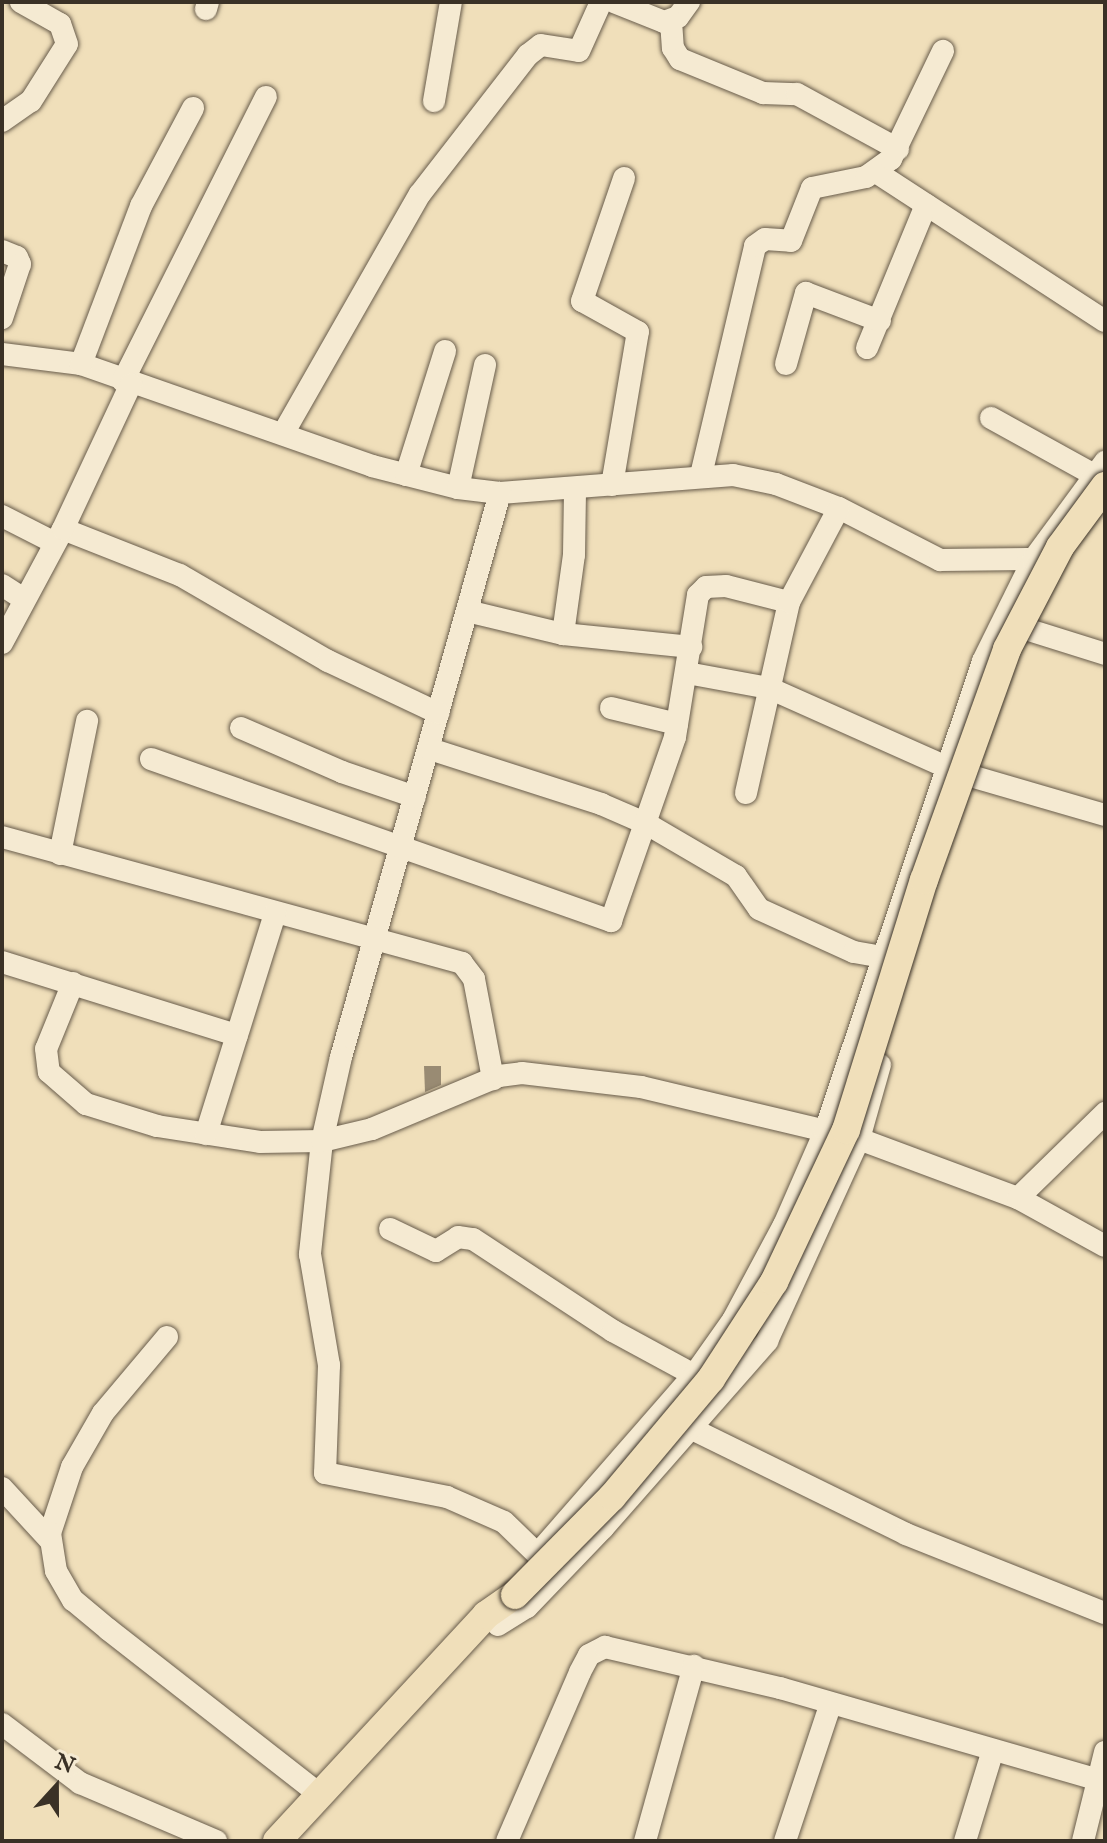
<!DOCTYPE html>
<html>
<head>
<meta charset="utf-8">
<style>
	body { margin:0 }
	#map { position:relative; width:1107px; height:1843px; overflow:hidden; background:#f0dfba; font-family:"IM FELL English",serif }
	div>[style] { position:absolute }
	.building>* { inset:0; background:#998b73 }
	.roads { filter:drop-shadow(0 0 2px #685c4b) drop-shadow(0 0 2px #685c4b) }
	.minor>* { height:22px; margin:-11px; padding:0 11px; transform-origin:11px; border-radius:11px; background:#f5ead2 }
	.major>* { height:28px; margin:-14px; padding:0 14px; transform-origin:14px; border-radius:14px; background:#f0dfba }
	.bridges { filter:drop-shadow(0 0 2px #3a3126) drop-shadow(0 0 2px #3a3126) }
	.major-bridge>* { height:28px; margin:-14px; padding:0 14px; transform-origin:14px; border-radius:14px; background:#f0dfba }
	span { translate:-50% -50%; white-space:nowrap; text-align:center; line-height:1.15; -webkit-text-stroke:8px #f5ead2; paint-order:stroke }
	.frame { position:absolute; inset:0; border:4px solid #3a3126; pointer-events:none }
	.north { position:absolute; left:16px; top:1747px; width:80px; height:80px; -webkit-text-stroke:6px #f5ead2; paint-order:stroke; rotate:21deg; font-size:22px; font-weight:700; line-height:32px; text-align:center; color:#3a3126 }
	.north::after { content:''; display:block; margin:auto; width:28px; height:36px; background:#3a3126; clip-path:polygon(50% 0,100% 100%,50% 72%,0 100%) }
</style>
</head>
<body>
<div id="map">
	<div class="building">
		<div style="clip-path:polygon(424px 1066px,441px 1066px,441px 1085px,425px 1092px)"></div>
	</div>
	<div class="roads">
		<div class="minor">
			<div style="left:614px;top:2px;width:54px;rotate:21.8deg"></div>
			<div style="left:664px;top:22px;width:15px;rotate:-20deg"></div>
			<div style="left:678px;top:17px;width:19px;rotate:-54deg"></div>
			<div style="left:206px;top:9px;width:7px;rotate:-74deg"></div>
			<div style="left:671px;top:21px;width:27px;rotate:86deg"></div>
			<div style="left:673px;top:48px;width:13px;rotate:58deg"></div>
			<div style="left:680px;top:59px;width:90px;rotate:22.3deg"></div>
			<div style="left:763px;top:93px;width:34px;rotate:2deg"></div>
			<div style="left:797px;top:94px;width:115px;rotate:28.6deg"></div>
			<div style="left:434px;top:101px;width:100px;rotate:-80.3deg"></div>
			<div style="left:2px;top:121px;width:35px;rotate:-35deg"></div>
			<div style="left:31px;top:101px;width:67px;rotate:-57.7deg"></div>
			<div style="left:67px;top:44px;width:21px;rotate:-109deg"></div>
			<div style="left:60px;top:24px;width:45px;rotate:-150.6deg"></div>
			<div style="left:876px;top:172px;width:273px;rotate:33.1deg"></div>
			<div style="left:2px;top:251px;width:16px;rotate:22deg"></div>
			<div style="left:17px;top:257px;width:8px;rotate:67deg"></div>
			<div style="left:20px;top:264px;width:57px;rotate:108.4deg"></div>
			<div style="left:867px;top:348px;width:155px;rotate:-67.6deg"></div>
			<div style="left:2px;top:354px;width:80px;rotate:7.2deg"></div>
			<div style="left:81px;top:364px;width:308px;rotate:19.3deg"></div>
			<div style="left:372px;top:466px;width:89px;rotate:14.3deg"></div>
			<div style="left:458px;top:488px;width:42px;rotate:6.8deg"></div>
			<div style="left:500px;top:493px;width:234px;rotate:-4.4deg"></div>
			<div style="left:733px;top:475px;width:44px;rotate:11.8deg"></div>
			<div style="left:776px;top:484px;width:67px;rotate:20.9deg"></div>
			<div style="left:839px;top:508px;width:114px;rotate:27.2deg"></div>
			<div style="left:940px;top:560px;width:88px;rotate:-0.7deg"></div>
			<div style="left:1028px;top:559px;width:16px;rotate:27deg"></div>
			<div style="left:81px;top:364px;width:169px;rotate:-69.2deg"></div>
			<div style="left:141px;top:206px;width:111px;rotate:-62deg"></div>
			<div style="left:786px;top:364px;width:74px;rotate:-74.3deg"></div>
			<div style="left:806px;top:293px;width:79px;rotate:20.7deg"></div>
			<div style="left:123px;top:381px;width:318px;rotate:-63.3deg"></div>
			<div style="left:991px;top:418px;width:130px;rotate:28.9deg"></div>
			<div style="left:284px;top:432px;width:274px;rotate:-60.3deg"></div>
			<div style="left:420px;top:194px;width:176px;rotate:-52.2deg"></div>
			<div style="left:528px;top:55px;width:16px;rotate:-38deg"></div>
			<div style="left:541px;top:45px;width:38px;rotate:9deg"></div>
			<div style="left:579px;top:51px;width:54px;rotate:-65.8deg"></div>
			<div style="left:406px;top:475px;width:130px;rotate:-72.5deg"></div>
			<div style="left:701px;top:475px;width:235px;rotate:-76.7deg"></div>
			<div style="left:755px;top:246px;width:12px;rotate:-35deg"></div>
			<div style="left:765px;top:239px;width:26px;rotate:4deg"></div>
			<div style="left:791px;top:241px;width:57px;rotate:-68.4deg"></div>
			<div style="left:812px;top:188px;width:55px;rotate:-11.5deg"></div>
			<div style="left:866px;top:177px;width:31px;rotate:-36deg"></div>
			<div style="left:891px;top:159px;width:120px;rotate:-64.3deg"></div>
			<div style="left:612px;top:485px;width:155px;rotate:-80.4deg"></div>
			<div style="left:638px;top:332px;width:64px;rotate:-151deg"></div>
			<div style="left:582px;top:301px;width:130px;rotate:-71.1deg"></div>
			<div style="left:458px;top:488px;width:126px;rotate:-77.6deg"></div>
			<div style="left:500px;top:493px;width:586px;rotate:105.74deg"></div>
			<div style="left:341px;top:1057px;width:86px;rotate:102.7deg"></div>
			<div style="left:322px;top:1141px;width:114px;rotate:96.1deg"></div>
			<div style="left:310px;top:1254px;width:113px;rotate:80.3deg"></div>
			<div style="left:329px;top:1365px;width:108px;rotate:92.1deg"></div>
			<div style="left:325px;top:1473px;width:124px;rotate:11.1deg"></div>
			<div style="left:447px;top:1497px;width:62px;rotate:23.7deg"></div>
			<div style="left:504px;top:1522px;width:46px;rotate:44.1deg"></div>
			<div style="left:2px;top:516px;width:59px;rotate:27deg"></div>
			<div style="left:63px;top:529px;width:126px;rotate:21.5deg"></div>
			<div style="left:180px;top:575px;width:171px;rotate:30.2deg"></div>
			<div style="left:328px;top:661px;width:122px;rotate:25.3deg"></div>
			<div style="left:2px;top:585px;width:24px;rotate:33deg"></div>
			<div style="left:467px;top:611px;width:99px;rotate:13.5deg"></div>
			<div style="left:563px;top:634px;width:129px;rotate:5.8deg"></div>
			<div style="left:1029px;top:630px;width:80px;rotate:17.5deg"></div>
			<div style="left:563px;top:634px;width:80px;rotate:-82.1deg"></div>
			<div style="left:574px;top:555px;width:67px;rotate:-89.1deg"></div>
			<div style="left:2px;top:643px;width:129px;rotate:-61.8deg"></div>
			<div style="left:63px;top:529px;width:160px;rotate:-64.9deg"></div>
			<div style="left:687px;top:673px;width:83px;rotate:10.4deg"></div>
			<div style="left:769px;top:688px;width:192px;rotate:24deg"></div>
			<div style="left:611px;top:708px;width:68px;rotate:13.6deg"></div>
			<div style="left:241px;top:728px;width:110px;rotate:23.5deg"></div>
			<div style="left:342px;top:772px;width:77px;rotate:18.9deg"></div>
			<div style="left:430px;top:749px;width:180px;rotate:17.8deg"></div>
			<div style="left:601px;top:804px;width:50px;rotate:23.5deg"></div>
			<div style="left:647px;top:824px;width:103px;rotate:30.3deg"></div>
			<div style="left:736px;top:876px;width:40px;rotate:55.1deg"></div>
			<div style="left:759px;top:909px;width:104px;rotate:24.4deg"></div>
			<div style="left:854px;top:952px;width:29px;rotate:10deg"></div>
			<div style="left:151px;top:759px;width:488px;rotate:19.4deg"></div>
			<div style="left:611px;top:921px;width:195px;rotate:-70.8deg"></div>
			<div style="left:675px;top:737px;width:144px;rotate:-80.8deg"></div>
			<div style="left:698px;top:595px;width:11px;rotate:-45deg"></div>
			<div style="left:706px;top:587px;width:20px;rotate:-3deg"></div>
			<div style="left:726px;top:586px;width:65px;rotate:14.3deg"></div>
			<div style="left:974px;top:777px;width:136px;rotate:16.2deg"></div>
			<div style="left:746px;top:793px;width:196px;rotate:-77.3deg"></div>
			<div style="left:789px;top:602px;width:106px;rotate:-62deg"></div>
			<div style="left:2px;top:837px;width:477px;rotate:15.3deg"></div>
			<div style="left:462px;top:963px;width:20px;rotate:53deg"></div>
			<div style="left:474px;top:979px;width:102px;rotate:79.2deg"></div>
			<div style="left:60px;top:854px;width:136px;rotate:-78.5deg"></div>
			<div style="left:2px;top:962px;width:246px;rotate:17.3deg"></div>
			<div style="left:73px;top:983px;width:71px;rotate:112.2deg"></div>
			<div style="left:46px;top:1049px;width:23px;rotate:83deg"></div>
			<div style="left:49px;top:1072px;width:49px;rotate:40.9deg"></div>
			<div style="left:86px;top:1104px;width:74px;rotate:17.2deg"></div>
			<div style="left:157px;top:1126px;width:104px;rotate:8.8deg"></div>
			<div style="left:260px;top:1142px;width:62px;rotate:-0.9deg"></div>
			<div style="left:322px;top:1141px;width:51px;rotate:-13.5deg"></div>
			<div style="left:372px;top:1129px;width:138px;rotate:-22.7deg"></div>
			<div style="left:499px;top:1076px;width:23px;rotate:-7deg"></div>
			<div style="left:522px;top:1073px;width:120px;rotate:6.7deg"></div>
			<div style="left:641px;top:1087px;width:189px;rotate:13.4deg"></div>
			<div style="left:206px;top:1134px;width:231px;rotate:-72.6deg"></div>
			<div style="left:859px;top:1139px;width:170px;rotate:20.4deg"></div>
			<div style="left:1018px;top:1198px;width:99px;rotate:28.9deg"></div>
			<div style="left:1018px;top:1198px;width:122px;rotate:-44.3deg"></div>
			<div style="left:390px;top:1229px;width:51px;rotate:25.6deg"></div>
			<div style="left:436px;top:1251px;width:26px;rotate:-32deg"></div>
			<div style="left:458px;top:1237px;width:15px;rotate:8deg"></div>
			<div style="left:473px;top:1239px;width:168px;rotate:33.3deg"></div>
			<div style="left:613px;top:1331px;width:92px;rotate:28.5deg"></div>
			<div style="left:167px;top:1337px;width:99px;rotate:130.1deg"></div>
			<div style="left:103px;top:1413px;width:62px;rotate:119.9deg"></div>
			<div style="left:72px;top:1467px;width:70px;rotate:108.4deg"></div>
			<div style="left:50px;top:1533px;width:38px;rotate:81deg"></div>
			<div style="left:56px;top:1571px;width:34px;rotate:60deg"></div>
			<div style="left:73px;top:1600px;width:47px;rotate:39.8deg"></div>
			<div style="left:109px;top:1630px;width:266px;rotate:38deg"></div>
			<div style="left:692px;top:1429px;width:238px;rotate:26.1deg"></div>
			<div style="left:906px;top:1534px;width:214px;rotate:21.7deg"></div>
			<div style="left:2px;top:1488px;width:71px;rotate:47.3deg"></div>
			<div style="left:542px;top:1549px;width:231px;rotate:-48.9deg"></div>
			<div style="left:694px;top:1375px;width:67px;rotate:-54.7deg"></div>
			<div style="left:733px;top:1320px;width:108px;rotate:-61.8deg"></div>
			<div style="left:784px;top:1225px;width:103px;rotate:-66.4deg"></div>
			<div style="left:825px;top:1131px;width:496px;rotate:-71.4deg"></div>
			<div style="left:983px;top:661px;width:113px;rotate:-63.7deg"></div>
			<div style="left:1033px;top:560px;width:122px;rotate:-53.7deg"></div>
			<div style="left:498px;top:1625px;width:34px;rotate:-32deg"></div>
			<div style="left:527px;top:1607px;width:110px;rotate:-46.1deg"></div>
			<div style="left:603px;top:1528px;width:249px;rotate:-48.7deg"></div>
			<div style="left:767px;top:1341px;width:222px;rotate:-65.5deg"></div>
			<div style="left:859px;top:1139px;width:77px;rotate:-74.2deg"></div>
			<div style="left:2px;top:1724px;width:98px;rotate:37.1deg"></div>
			<div style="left:80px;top:1783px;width:148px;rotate:23.1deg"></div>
			<div style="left:507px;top:1841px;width:184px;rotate:-66.6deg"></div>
			<div style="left:580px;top:1672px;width:19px;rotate:-62deg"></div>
			<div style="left:589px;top:1655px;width:18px;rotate:-27deg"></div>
			<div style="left:605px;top:1647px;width:180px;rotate:13.2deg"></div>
			<div style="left:780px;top:1688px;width:331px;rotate:16.1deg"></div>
			<div style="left:645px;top:1841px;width:182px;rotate:-74.4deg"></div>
			<div style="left:785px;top:1841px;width:145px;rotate:-71.6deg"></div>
			<div style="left:965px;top:1841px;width:95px;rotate:-72.9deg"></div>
			<div style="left:1083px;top:1841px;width:92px;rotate:-76.1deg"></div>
		</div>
		<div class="major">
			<div style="left:277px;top:1841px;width:308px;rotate:-47.2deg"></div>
			<div style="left:486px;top:1615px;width:35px;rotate:-35deg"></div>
		</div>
	</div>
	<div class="bridges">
		<div class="major-bridge">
			<div style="left:515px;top:1595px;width:138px;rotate:-45.3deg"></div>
			<div style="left:612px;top:1497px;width:154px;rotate:-50deg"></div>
			<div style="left:711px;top:1379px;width:116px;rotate:-57deg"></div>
			<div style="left:774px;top:1282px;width:168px;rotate:-64.7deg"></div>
			<div style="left:846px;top:1130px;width:262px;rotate:-72.7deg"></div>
			<div style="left:924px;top:880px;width:245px;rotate:-70.2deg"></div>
			<div style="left:1007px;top:649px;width:115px;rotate:-62.5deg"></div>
			<div style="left:1060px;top:547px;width:76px;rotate:-53.6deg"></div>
		</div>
	</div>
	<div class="frame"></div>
	<div class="north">N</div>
</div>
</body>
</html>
